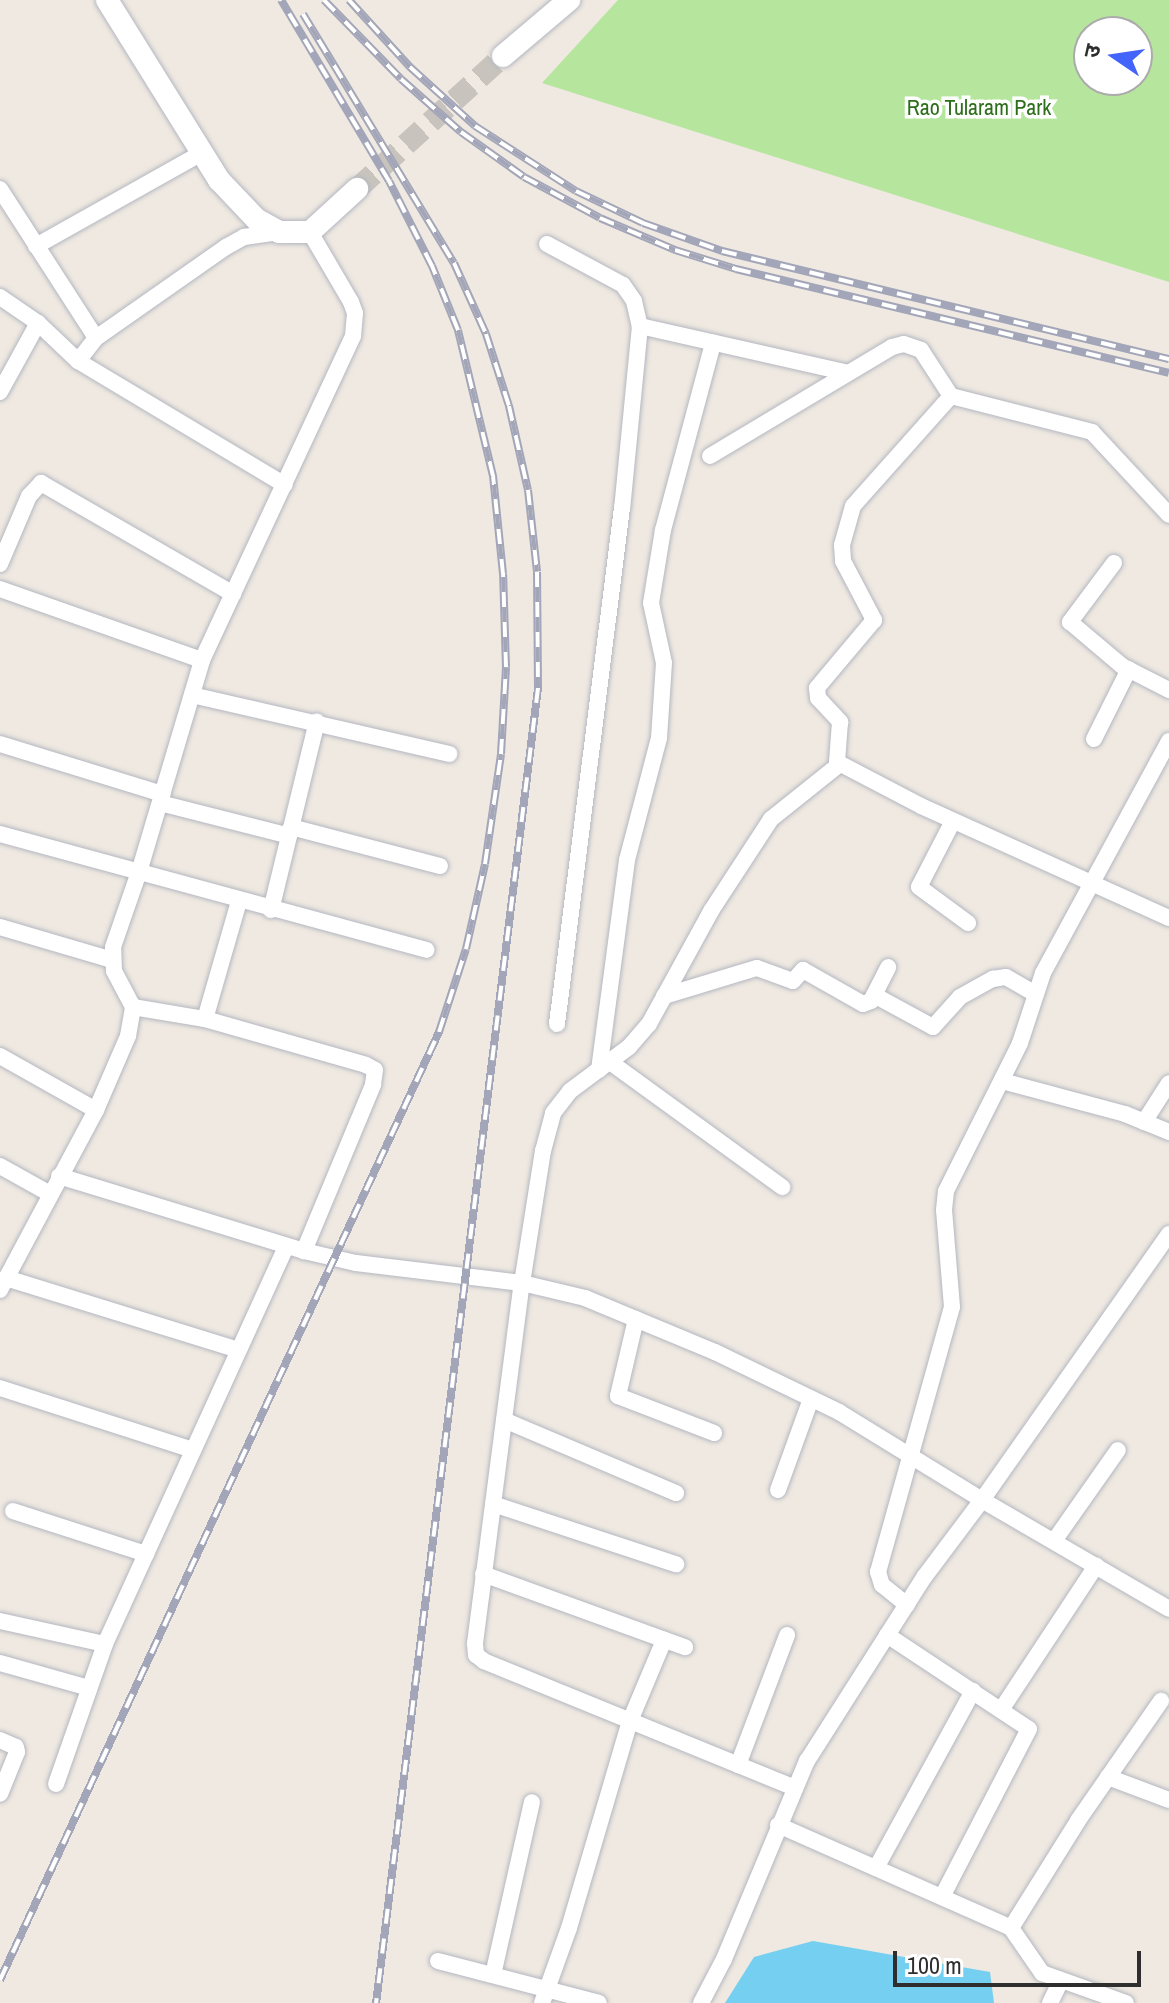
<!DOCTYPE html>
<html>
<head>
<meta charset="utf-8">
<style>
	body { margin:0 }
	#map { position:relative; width:1169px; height:2003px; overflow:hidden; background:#efe9e1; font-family:"Archivo Narrow","Noto Sans Devanagari",sans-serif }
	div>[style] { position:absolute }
	.green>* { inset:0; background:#b6e59e }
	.water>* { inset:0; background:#75cff0 }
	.secondary-tunnel>* { height:22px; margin-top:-11px; transform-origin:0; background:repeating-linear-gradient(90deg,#c8c4bd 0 22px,transparent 0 33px) }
	.roads { filter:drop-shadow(0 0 2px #b4b7c1) drop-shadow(0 0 2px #b4b7c1) }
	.street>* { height:16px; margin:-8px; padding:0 8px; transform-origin:8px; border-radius:8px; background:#fff }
	.secondary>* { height:22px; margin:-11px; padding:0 11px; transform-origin:11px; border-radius:11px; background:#fff }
	.rail>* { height:8px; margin-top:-4px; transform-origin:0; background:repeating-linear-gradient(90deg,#fff 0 15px,#a3a6b8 0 30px); box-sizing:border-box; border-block:2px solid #a3a6b8 }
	span { translate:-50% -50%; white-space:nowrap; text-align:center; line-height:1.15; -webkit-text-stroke:7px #fff; paint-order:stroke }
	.park-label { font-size:22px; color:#2c6e1b }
	.north { position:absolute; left:1073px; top:16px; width:80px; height:80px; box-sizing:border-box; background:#fff; border:2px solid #ababab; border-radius:50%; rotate:283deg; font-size:22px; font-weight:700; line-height:32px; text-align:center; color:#2e2e2e }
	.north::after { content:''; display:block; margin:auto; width:28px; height:36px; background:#4264fb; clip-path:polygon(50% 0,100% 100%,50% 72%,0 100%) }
	.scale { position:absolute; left:893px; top:1951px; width:248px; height:36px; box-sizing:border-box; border:4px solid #2e2e2e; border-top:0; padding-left:10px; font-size:24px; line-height:28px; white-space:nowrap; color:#2e2e2e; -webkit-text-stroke:6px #fff; paint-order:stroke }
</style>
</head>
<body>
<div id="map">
	<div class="green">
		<div style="clip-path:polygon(evenodd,618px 0,1169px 0,1169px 282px,542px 83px,618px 0,1089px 32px,1137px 32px,1137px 80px,1089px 80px,1089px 32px)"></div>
	</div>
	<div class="water">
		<div style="clip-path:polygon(813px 1941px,990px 1972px,994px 2003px,725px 2003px,754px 1957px)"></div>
	</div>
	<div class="secondary-tunnel">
		<div style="left:357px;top:189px;width:197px;rotate:-42.3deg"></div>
	</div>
	<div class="roads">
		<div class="street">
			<div style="left:0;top:189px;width:177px;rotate:57.2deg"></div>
			<div style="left:547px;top:244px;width:86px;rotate:28.3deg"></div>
			<div style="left:623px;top:285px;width:19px;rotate:55deg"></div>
			<div style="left:634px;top:301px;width:26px;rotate:77deg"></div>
			<div style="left:640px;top:326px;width:183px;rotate:95.6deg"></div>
			<div style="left:622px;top:508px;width:520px;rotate:97.18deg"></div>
			<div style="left:36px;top:246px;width:190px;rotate:-29.3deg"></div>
			<div style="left:0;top:297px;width:46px;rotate:34.4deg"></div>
			<div style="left:38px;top:323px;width:55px;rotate:43.5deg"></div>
			<div style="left:78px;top:361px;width:241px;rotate:30.9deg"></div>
			<div style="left:640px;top:326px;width:213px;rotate:12.7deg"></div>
			<div style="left:78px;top:361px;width:29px;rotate:-52deg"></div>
			<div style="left:96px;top:338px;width:159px;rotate:-35deg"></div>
			<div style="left:226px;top:247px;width:21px;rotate:-29deg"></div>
			<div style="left:244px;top:237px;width:35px;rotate:-8deg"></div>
			<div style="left:0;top:392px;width:79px;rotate:-61.2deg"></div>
			<div style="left:951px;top:396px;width:147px;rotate:131.7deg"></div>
			<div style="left:853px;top:506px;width:41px;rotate:105.8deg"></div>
			<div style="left:842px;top:545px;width:16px;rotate:86deg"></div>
			<div style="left:843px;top:561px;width:67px;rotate:62.3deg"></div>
			<div style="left:874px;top:620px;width:89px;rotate:130deg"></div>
			<div style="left:817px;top:688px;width:10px;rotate:84deg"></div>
			<div style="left:818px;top:698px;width:33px;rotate:47deg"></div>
			<div style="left:840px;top:722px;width:40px;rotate:94.3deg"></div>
			<div style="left:837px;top:762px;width:95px;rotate:27.6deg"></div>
			<div style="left:921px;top:806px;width:272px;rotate:24.3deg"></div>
			<div style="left:710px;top:456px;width:212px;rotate:-30.9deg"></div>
			<div style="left:892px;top:347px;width:12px;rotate:-14deg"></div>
			<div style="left:904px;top:344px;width:18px;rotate:19deg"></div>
			<div style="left:921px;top:350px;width:55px;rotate:56.9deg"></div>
			<div style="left:951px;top:396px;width:146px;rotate:14.3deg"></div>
			<div style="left:1092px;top:432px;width:113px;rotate:47.1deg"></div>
			<div style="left:1114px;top:563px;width:74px;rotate:126.7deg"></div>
			<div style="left:1070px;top:622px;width:68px;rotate:40.2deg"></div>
			<div style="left:1122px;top:666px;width:53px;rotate:27.1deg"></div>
			<div style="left:0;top:564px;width:74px;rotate:-66.9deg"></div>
			<div style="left:29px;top:496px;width:18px;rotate:-47deg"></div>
			<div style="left:41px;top:483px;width:222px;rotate:30deg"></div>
			<div style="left:0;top:589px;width:214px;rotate:19.4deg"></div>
			<div style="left:192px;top:695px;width:264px;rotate:12.9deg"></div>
			<div style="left:1094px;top:739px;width:78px;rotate:-63.4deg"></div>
			<div style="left:0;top:744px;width:170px;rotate:17.1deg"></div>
			<div style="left:160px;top:803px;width:133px;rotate:14.3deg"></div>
			<div style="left:953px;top:821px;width:74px;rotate:117.3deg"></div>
			<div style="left:919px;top:887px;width:61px;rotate:36.3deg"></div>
			<div style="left:291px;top:827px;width:154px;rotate:14.7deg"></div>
			<div style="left:0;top:834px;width:442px;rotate:15.2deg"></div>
			<div style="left:271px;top:910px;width:194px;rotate:-76.3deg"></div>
			<div style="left:0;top:927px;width:117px;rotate:16.4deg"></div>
			<div style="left:874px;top:995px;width:67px;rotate:28.5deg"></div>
			<div style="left:933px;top:1027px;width:40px;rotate:-48deg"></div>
			<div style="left:960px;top:997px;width:38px;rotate:-29deg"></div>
			<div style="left:993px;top:979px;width:13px;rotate:-9deg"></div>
			<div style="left:1006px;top:977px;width:34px;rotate:30deg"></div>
			<div style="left:664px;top:996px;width:97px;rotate:-16.8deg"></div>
			<div style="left:757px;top:968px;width:38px;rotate:20deg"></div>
			<div style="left:793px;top:981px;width:15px;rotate:-48deg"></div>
			<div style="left:803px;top:970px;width:69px;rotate:29.5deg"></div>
			<div style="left:863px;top:1004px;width:9px;rotate:-21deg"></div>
			<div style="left:871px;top:1001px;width:38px;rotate:-63deg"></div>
			<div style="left:133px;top:1007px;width:73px;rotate:9.5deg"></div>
			<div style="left:205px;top:1019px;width:167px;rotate:15.9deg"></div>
			<div style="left:366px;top:1065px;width:10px;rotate:29deg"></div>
			<div style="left:375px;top:1070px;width:15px;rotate:98deg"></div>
			<div style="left:373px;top:1085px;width:180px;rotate:112.6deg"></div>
			<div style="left:205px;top:1019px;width:123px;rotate:-73.9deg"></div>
			<div style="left:0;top:1056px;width:110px;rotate:29.4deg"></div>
			<div style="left:610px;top:1062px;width:213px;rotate:36deg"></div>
			<div style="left:599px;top:1070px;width:212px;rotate:-82.4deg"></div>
			<div style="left:627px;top:860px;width:126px;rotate:-75.3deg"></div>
			<div style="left:659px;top:738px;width:75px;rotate:-86.2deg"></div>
			<div style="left:664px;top:663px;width:61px;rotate:-102.2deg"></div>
			<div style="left:651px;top:603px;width:74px;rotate:-80.7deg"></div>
			<div style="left:663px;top:530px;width:194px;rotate:-75deg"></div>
			<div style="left:1002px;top:1081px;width:127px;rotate:15deg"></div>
			<div style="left:1125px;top:1114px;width:48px;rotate:22.2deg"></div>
			<div style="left:1144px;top:1122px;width:46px;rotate:-57.3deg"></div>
			<div style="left:0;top:1166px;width:57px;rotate:29.2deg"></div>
			<div style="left:59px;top:1176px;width:256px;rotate:17deg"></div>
			<div style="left:304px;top:1251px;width:53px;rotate:13deg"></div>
			<div style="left:356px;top:1263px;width:167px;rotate:6.9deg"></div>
			<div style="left:522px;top:1283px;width:65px;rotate:13.4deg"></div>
			<div style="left:585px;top:1298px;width:141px;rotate:22.6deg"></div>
			<div style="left:715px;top:1352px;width:138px;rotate:25.8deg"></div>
			<div style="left:839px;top:1412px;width:168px;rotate:31.6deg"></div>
			<div style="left:982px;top:1500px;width:216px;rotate:30.2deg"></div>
			<div style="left:6px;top:1278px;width:243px;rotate:17.2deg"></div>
			<div style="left:0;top:1290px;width:204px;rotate:-61.9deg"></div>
			<div style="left:96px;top:1110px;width:81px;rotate:-66.6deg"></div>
			<div style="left:128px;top:1036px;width:29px;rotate:-80deg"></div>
			<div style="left:133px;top:1007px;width:41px;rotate:-117.8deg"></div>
			<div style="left:114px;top:971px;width:24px;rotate:-92deg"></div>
			<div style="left:113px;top:947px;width:79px;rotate:-70.9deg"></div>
			<div style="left:139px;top:872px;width:221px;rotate:-73.4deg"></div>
			<div style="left:202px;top:660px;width:357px;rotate:-65deg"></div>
			<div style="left:353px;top:336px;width:23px;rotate:-85deg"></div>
			<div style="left:355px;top:313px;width:12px;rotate:-110deg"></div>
			<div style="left:351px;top:302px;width:81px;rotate:-120.4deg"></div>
			<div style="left:636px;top:1319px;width:79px;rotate:103.2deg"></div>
			<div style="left:618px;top:1396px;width:103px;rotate:21.1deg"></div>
			<div style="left:0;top:1388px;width:203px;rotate:17.8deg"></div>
			<div style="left:504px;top:1420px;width:187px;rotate:23deg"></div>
			<div style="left:778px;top:1490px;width:97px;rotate:-70.1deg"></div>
			<div style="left:493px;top:1504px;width:193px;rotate:18.2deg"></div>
			<div style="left:13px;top:1511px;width:140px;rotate:17.9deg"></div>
			<div style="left:1054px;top:1541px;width:111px;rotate:-54.9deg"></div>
			<div style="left:483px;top:1574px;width:215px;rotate:19.9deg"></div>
			<div style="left:907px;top:1605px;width:32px;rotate:-141deg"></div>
			<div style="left:882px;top:1585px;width:14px;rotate:-107deg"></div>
			<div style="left:878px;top:1572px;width:275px;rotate:-74.4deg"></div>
			<div style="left:952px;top:1307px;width:97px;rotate:-94.7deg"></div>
			<div style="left:944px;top:1210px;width:19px;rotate:-84deg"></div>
			<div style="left:946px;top:1191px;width:165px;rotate:-63.4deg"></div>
			<div style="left:1020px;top:1043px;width:74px;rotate:-71.8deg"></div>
			<div style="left:1043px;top:973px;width:264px;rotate:-61.5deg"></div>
			<div style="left:0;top:1621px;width:107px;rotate:12.4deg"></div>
			<div style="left:887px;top:1635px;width:170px;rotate:33.5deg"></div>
			<div style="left:1029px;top:1729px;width:189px;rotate:117.4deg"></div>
			<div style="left:0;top:1663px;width:92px;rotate:15.7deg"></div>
			<div style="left:1001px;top:1710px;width:173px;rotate:-56.6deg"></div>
			<div style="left:0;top:1740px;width:17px;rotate:24deg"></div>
			<div style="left:16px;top:1747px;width:5px;rotate:79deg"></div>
			<div style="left:17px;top:1752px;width:45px;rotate:112deg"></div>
			<div style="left:738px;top:1765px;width:139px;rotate:-69.3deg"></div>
			<div style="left:1108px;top:1777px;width:65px;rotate:20.7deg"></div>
			<div style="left:56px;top:1784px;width:148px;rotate:-70.7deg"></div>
			<div style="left:105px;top:1644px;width:437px;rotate:-65.5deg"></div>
			<div style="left:795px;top:1788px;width:336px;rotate:-157.8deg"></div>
			<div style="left:484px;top:1661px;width:10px;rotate:-143deg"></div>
			<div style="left:476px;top:1655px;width:12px;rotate:-95deg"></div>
			<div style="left:475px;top:1643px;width:363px;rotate:-82.6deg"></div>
			<div style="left:522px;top:1283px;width:134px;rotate:-81deg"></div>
			<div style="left:543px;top:1151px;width:39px;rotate:-75deg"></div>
			<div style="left:553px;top:1113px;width:28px;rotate:-52deg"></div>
			<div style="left:570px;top:1091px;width:74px;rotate:-36.7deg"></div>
			<div style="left:629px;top:1047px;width:30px;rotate:-49deg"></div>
			<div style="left:649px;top:1024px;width:129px;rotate:-61.2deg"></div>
			<div style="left:711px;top:911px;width:110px;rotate:-56.9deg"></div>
			<div style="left:771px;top:819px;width:88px;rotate:-38.6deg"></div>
			<div style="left:778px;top:1825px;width:255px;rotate:23.8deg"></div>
			<div style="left:1011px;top:1928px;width:55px;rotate:55.4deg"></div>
			<div style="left:1042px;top:1973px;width:89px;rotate:19.7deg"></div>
			<div style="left:876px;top:1868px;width:202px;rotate:-61.3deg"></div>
			<div style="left:1011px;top:1928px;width:128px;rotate:-58deg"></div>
			<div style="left:1079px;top:1819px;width:144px;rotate:-55.2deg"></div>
			<div style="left:438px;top:1961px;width:166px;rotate:14.6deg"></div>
			<div style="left:493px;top:1975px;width:177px;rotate:-77.3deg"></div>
			<div style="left:542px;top:2003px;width:80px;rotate:-70.2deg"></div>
			<div style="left:569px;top:1928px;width:216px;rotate:-73.6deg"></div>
			<div style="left:630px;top:1721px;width:88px;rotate:-67.2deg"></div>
			<div style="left:701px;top:2003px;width:50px;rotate:-62.4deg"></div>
			<div style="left:724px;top:1959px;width:215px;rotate:-67.3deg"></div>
			<div style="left:807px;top:1761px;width:219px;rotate:-57.5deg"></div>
			<div style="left:925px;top:1576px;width:95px;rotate:-53.1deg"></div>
			<div style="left:982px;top:1500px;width:325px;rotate:-54.9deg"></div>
			<div style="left:1050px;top:2003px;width:25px;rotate:-64deg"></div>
		</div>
		<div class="secondary">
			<div style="left:107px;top:0;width:212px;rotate:58.1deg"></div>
			<div style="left:219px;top:180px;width:54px;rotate:46.5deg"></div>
			<div style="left:256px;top:219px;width:26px;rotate:29deg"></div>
			<div style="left:279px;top:232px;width:31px"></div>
			<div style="left:310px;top:232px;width:64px;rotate:-42.5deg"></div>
			<div style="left:503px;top:56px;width:87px;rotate:-40.3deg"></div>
		</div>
	</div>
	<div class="rail">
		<div style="left:324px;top:0;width:110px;rotate:45.7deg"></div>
		<div style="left:401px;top:79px;width:80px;rotate:41.5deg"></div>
		<div style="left:461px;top:132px;width:77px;rotate:35.5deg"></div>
		<div style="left:524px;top:177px;width:86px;rotate:28.3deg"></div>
		<div style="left:600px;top:218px;width:82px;rotate:23.1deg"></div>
		<div style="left:675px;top:250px;width:64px;rotate:17.3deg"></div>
		<div style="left:736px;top:269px;width:445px;rotate:13.5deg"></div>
		<div style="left:349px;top:0;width:91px;rotate:47.7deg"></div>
		<div style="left:410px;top:67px;width:88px;rotate:42.2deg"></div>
		<div style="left:475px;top:126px;width:120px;rotate:32.8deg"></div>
		<div style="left:576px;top:191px;width:74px;rotate:25.5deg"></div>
		<div style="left:643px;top:223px;width:84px;rotate:19.5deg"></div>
		<div style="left:722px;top:251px;width:460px;rotate:13.6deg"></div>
		<div style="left:303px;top:14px;width:291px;rotate:58.8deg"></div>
		<div style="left:454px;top:263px;width:78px;rotate:65.7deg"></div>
		<div style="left:486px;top:334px;width:76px;rotate:72.3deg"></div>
		<div style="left:509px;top:406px;width:86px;rotate:77.3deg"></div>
		<div style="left:528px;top:490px;width:82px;rotate:83.7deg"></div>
		<div style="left:537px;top:572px;width:116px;rotate:89.5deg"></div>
		<div style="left:538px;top:688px;width:1325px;rotate:97.02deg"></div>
		<div style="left:0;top:1980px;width:1045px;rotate:-65.15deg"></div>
		<div style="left:439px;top:1032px;width:87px;rotate:-72deg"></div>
		<div style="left:466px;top:949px;width:87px;rotate:-77.4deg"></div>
		<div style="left:485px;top:864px;width:111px;rotate:-81.7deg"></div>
		<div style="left:501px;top:754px;width:87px;rotate:-86.7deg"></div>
		<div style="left:506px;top:667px;width:93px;rotate:-91.8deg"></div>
		<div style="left:503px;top:574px;width:99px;rotate:-95.8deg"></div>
		<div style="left:493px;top:476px;width:150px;rotate:-103.5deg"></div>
		<div style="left:458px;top:330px;width:69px;rotate:-112.1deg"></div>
		<div style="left:432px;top:266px;width:95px;rotate:-116.8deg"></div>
		<div style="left:389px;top:181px;width:211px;rotate:-120.8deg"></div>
	</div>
	<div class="park-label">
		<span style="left:979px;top:108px">Rao Tularam Park</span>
	</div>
	<div class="north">उ</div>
	<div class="scale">100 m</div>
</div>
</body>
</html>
